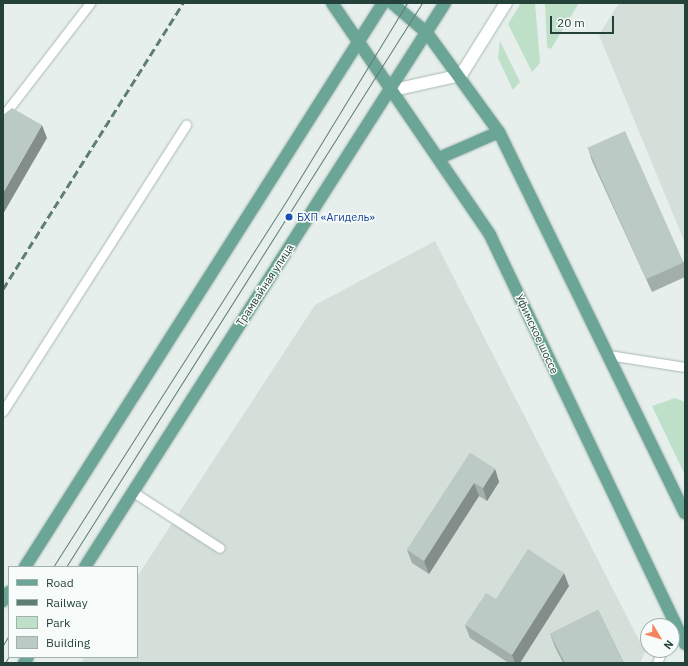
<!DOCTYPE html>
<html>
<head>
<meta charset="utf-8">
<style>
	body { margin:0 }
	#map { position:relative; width:688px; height:666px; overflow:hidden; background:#e6efeb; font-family:"IBM Plex Sans",sans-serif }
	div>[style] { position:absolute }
	.built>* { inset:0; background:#d4dfda }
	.green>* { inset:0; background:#bfe0c8 }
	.roads { filter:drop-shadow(0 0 1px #a8b8b2) drop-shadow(0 0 1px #a8b8b2) }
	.service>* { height:9px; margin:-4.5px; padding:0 4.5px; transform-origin:4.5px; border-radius:4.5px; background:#fff }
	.tertiary>* { height:12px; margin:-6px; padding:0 6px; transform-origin:6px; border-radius:6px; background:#fff }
	.primary>* { height:12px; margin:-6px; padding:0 6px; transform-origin:6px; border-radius:6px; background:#6aa596 }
	.tram>* { height:1px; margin:-0.5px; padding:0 0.5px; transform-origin:0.5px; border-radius:0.5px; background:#5f7d75 }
	.rail>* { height:3px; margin-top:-1.5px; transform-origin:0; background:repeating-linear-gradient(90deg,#5f7d75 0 8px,transparent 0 12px) }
	.wall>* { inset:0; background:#a1aea9 }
	.shaded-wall>* { inset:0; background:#838d89 }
	.building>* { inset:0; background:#bbcac4; transform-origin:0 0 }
	.dots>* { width:11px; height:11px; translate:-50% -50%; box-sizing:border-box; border:2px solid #f7fbf9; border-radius:50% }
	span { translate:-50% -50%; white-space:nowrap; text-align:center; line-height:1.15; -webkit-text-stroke:3px #f7fbf9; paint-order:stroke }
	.transit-label { font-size:11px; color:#164399 }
	.left { translate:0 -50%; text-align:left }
	.street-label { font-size:11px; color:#24423a }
	.frame { position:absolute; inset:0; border:4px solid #24423a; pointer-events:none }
	.legend { position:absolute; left:8px; top:566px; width:130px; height:92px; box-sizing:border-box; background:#f7fbf9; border:1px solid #a3b1ad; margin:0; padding:5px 7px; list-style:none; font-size:12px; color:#24423a }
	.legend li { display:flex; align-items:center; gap:8px; height:20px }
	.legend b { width:20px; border:1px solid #a3b1ad }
	.north { position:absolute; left:640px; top:618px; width:40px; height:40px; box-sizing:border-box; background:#f7fbf9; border:1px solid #a3b1ad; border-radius:50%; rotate:128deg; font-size:11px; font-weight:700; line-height:16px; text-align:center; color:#24423a }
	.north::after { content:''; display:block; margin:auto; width:14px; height:18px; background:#f4845f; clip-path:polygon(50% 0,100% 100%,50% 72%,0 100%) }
	.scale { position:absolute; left:550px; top:16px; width:64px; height:18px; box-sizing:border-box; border:2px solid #24423a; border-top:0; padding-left:5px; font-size:12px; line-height:14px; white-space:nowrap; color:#24423a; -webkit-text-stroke:3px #f7fbf9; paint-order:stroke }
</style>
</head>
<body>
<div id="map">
	<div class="built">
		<div style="clip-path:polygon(619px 3px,685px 3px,685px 243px,599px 35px)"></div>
		<div style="clip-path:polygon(435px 241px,645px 652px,640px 663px,81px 663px,85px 657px,137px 657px,137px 577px,315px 305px)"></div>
	</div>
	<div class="green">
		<div style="clip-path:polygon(521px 3px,535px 3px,540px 63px,532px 72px,508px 24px)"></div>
		<div style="clip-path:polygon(545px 3px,579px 3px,551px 49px,547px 47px)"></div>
		<div style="clip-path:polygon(500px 41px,520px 82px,513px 90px,498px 58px)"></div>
		<div style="clip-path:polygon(675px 398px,685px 402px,685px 475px,652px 406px)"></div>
	</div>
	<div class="roads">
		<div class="service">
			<div style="left:3px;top:116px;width:143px;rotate:-52.4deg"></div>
			<div style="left:608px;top:355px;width:78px;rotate:8.9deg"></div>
			<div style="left:3px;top:411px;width:340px;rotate:-57.4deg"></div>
			<div style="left:133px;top:492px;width:103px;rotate:32.8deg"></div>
			<div style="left:657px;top:663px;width:14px;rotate:-69deg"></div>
		</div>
		<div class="tertiary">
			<div style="left:389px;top:91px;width:74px;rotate:-12.5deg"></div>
			<div style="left:461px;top:75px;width:85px;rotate:-58deg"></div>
		</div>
		<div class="primary">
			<div style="left:332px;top:3px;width:281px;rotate:55.7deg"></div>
			<div style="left:490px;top:235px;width:453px;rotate:64.5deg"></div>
			<div style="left:392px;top:3px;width:46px;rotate:40.6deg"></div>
			<div style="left:427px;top:33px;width:122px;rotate:54deg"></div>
			<div style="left:499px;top:132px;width:424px;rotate:64deg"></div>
			<div style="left:439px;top:158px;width:65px;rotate:-23.4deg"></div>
			<div style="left:25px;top:567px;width:668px;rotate:-57.59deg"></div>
			<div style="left:85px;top:567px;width:669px;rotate:-57.45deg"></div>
			<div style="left:3px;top:601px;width:11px;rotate:-56deg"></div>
			<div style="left:24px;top:663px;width:7px;rotate:-56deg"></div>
		</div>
	</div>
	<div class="tram">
		<div style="left:53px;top:567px;width:443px;rotate:-57.5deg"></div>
		<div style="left:291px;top:193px;width:223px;rotate:-58.6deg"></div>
		<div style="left:66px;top:567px;width:667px;rotate:-57.74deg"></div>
		<div style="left:3px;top:645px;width:12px;rotate:-59deg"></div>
		<div style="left:5px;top:663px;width:8px;rotate:-60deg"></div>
	</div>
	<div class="rail">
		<div style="left:3px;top:289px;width:338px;rotate:-57.8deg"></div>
	</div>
	<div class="wall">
		<div style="clip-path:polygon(588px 148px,684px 262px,685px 264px,685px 277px,652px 292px,592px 161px)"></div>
		<div style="clip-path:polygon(470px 453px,495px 469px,499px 482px,487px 501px,479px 496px,429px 574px,412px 563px,407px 550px)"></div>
		<div style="clip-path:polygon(569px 586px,520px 663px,509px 663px,470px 638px,465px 625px)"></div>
		<div style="clip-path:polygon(598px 610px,624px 663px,563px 663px,555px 647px,550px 634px)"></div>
	</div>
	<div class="shaded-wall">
		<div style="clip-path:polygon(42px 125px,47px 138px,3px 214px,3px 193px)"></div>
		<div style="clip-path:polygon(495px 469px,499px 482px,487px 501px,483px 488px)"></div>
		<div style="clip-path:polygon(474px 483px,479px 496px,429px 574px,424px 561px)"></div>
		<div style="clip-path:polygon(564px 573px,569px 586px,520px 663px,515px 663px,512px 655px)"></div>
	</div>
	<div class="building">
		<div style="clip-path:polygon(12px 108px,42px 125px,3px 193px,3px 115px)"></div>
		<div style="left:625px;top:131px;width:144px;height:41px;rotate:66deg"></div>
		<div style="clip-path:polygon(470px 453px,495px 469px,483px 488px,474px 483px,424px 561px,407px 550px)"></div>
		<div style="clip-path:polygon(528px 549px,564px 573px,512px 655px,465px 625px,486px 593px,496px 599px)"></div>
		<div style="clip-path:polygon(598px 610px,623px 661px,620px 663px,565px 663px,550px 634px)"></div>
	</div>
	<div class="dots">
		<div style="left:289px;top:217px;background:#1a4fb4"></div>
	</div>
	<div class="transit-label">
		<span class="left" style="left:297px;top:217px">БХП «Агидель»</span>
	</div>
	<div class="street-label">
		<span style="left:265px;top:285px;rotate:-57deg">Трамвайная улица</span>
		<span style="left:537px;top:334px;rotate:65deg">Уфимское шоссе</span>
	</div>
	<div class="frame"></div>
	<ul class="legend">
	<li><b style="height:5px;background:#6aa596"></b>Road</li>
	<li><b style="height:5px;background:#5f7d75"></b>Railway</li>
	<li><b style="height:11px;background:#bfe0c8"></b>Park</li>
	<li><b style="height:11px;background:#bbcac4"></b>Building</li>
	</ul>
	<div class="north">N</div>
	<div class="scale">20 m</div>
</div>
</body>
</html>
